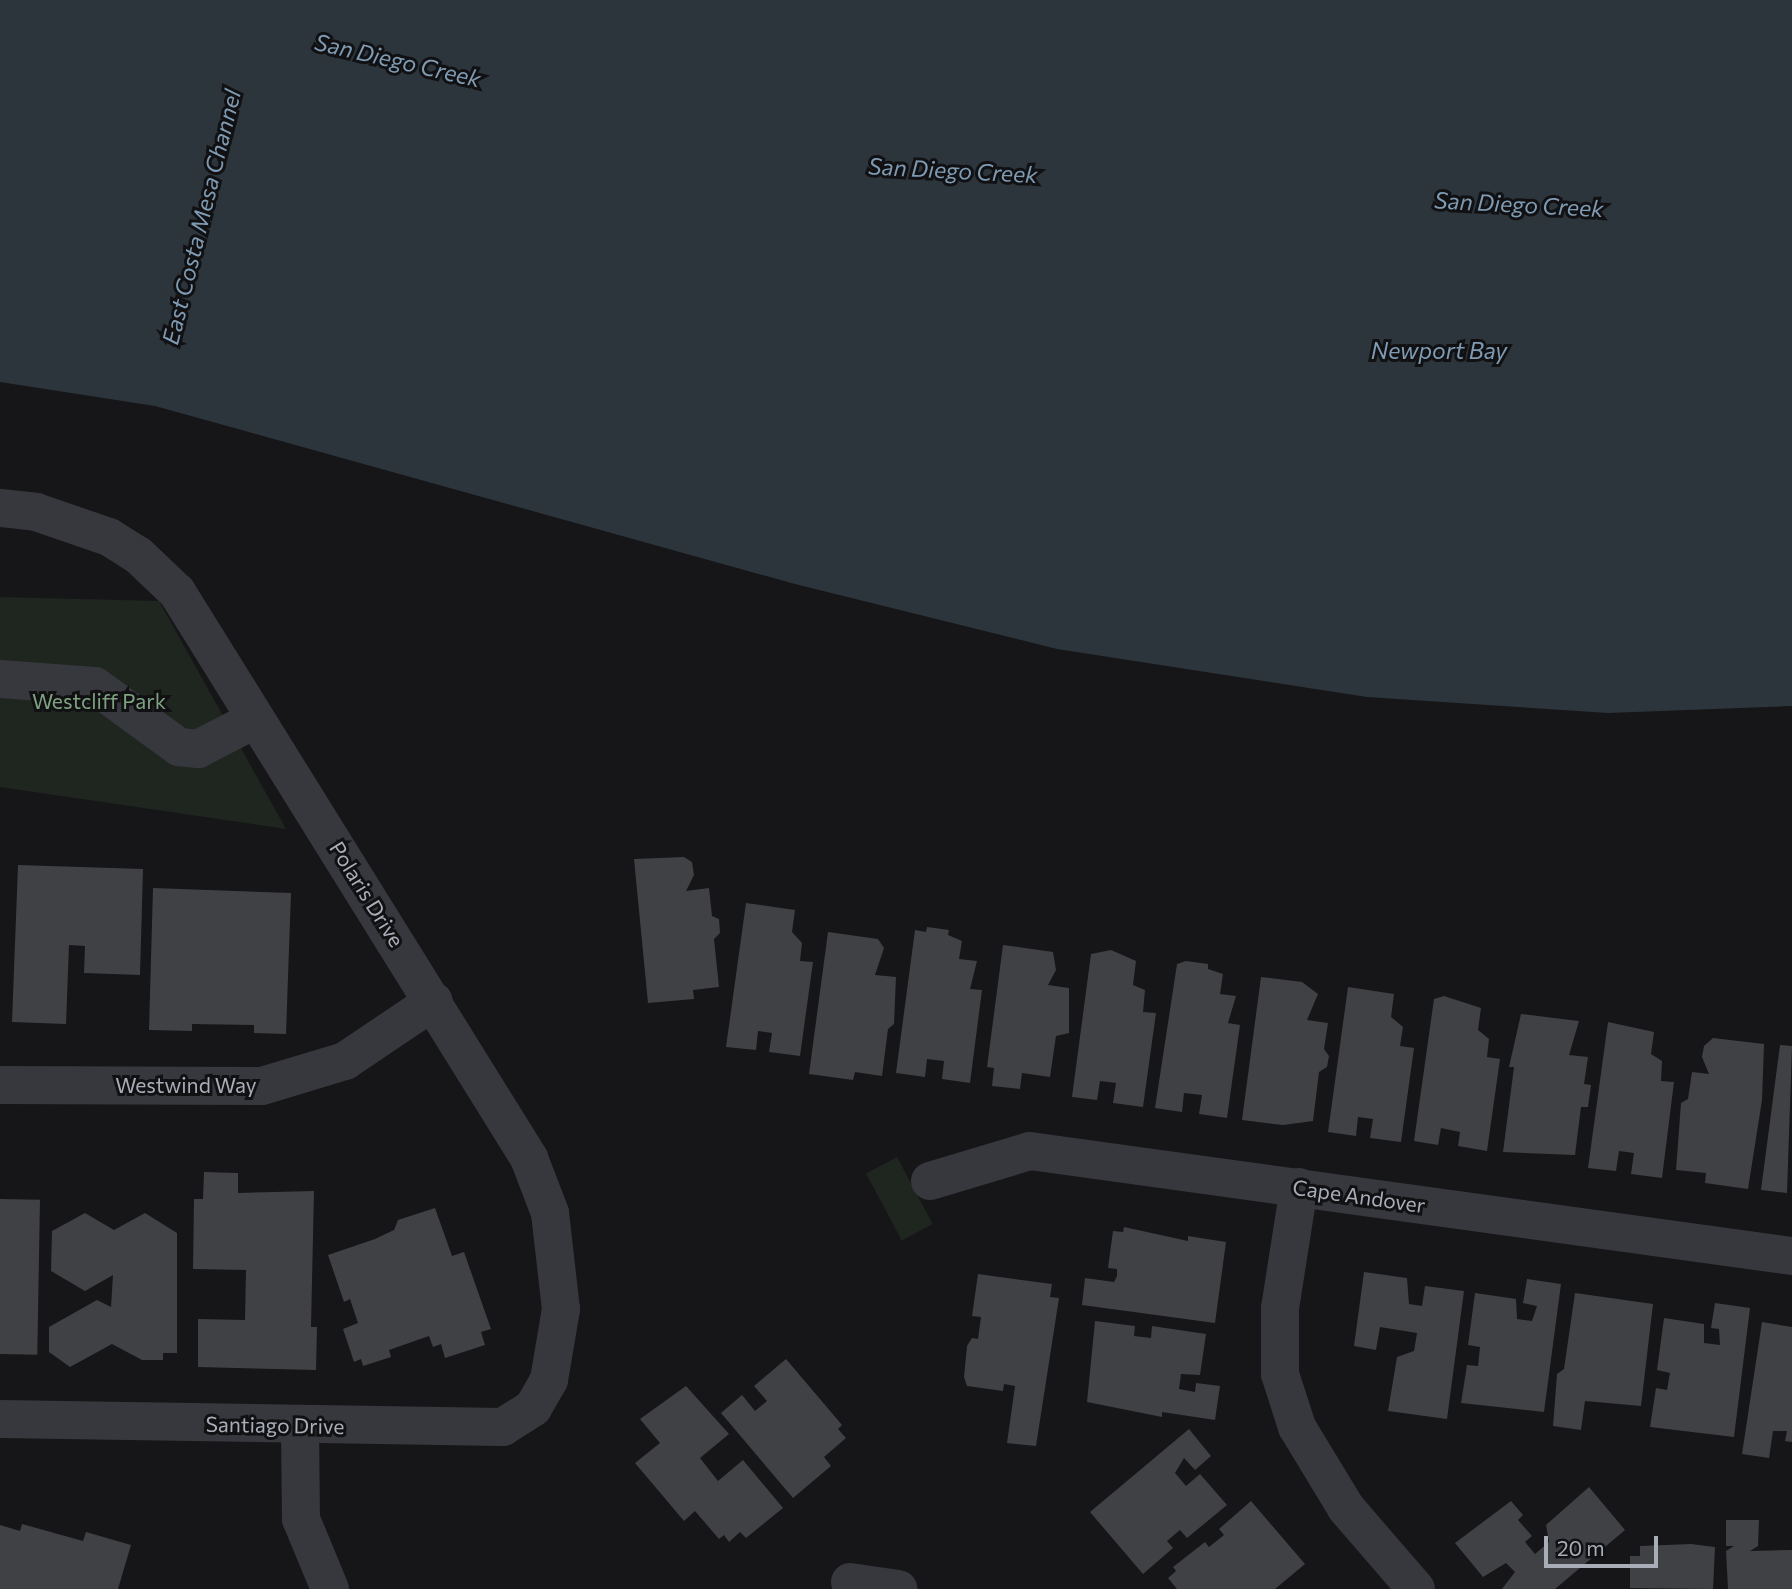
<!DOCTYPE html>
<html>
<head>
<meta charset="utf-8">
<style>
	body { margin:0 }
	#map { position:relative; width:1792px; height:1589px; overflow:hidden; background:#161618; font-family:Commissioner,sans-serif }
	div>[style] { position:absolute }
	.green>* { inset:0; background:#1e261f; transform-origin:0 0 }
	.water>* { inset:0; background:#2c353c }
	.building>* { inset:0; background:#404145; transform-origin:0 0 }
	.minor>* { height:38px; margin:-19px; padding:0 19px; transform-origin:19px; border-radius:19px; background:#37383d }
	span { translate:-50% -50%; white-space:nowrap; text-align:center; line-height:1.15; -webkit-text-stroke:6px #111113; paint-order:stroke }
	.park-label { font-size:21px; color:#7fa381 }
	.street-label { font-size:21px; color:#a8adb8 }
	.water-label { font-size:23px; color:#7f9bb3; font-style:italic }
	.scale { position:absolute; left:1544px; top:1536px; width:114px; height:32px; box-sizing:border-box; border:4px solid #a8adb8; border-top:0; padding-left:9px; font-size:21px; line-height:24px; white-space:nowrap; color:#a8adb8; -webkit-text-stroke:5px #111113; paint-order:stroke }
</style>
</head>
<body>
<div id="map">
	<div class="green">
		<div style="clip-path:polygon(0 597px,159px 601px,286px 829px,0 787px)"></div>
		<div style="left:897px;top:1157px;width:76px;height:35px;rotate:62deg"></div>
	</div>
	<div class="water">
		<div style="clip-path:polygon(0 0,1792px 0,1792px 706px,1608px 713px,1367px 697px,1057px 649px,795px 584px,155px 406px,0 382px)"></div>
	</div>
	<div class="building">
		<div style="clip-path:polygon(684px 857px,692px 862px,694px 875px,686px 891px,709px 888px,712px 916px,719px 919px,720px 933px,714px 939px,719px 987px,693px 990px,694px 999px,648px 1003px,634px 859px)"></div>
		<div style="clip-path:polygon(18px 865px,143px 869px,140px 975px,84px 973px,85px 946px,69px 945px,66px 1024px,12px 1022px)"></div>
		<div style="clip-path:polygon(153px 888px,291px 893px,286px 1034px,254px 1033px,254px 1025px,192px 1024px,192px 1031px,149px 1030px)"></div>
		<div style="clip-path:polygon(746px 903px,795px 910px,792px 932px,802px 943px,800px 961px,813px 962px,800px 1056px,769px 1052px,772px 1033px,758px 1031px,756px 1050px,726px 1047px)"></div>
		<div style="clip-path:polygon(927px 927px,949px 930px,948px 935px,962px 941px,959px 959px,977px 961px,970px 989px,982px 990px,970px 1083px,942px 1079px,944px 1061px,927px 1059px,925px 1077px,896px 1073px,915px 930px,926px 932px)"></div>
		<div style="clip-path:polygon(828px 932px,878px 939px,884px 948px,875px 975px,896px 977px,894px 1024px,888px 1029px,882px 1076px,855px 1072px,853px 1080px,809px 1074px)"></div>
		<div style="clip-path:polygon(1003px 945px,1053px 952px,1056px 970px,1048px 985px,1069px 988px,1069px 1033px,1056px 1036px,1050px 1077px,1022px 1073px,1020px 1089px,992px 1086px,994px 1068px,987px 1067px)"></div>
		<div style="clip-path:polygon(1111px 950px,1136px 961px,1133px 985px,1145px 990px,1143px 1012px,1156px 1013px,1143px 1107px,1113px 1103px,1116px 1083px,1100px 1081px,1097px 1100px,1072px 1097px,1091px 954px)"></div>
		<div style="clip-path:polygon(1186px 961px,1208px 964px,1208px 969px,1223px 974px,1220px 994px,1236px 996px,1228px 1023px,1240px 1025px,1227px 1118px,1199px 1114px,1202px 1095px,1184px 1093px,1182px 1112px,1155px 1108px,1177px 964px)"></div>
		<div style="clip-path:polygon(1261px 977px,1302px 982px,1318px 994px,1307px 1020px,1328px 1023px,1324px 1049px,1329px 1056px,1327px 1067px,1319px 1072px,1313px 1121px,1283px 1125px,1242px 1120px)"></div>
		<div style="clip-path:polygon(1348px 987px,1394px 994px,1391px 1017px,1403px 1027px,1400px 1046px,1414px 1048px,1401px 1142px,1370px 1138px,1373px 1119px,1358px 1117px,1356px 1136px,1328px 1132px)"></div>
		<div style="clip-path:polygon(1444px 996px,1481px 1008px,1478px 1030px,1489px 1039px,1487px 1057px,1500px 1059px,1487px 1151px,1458px 1146px,1460px 1132px,1441px 1128px,1438px 1145px,1414px 1141px,1434px 999px)"></div>
		<div style="clip-path:polygon(1521px 1014px,1579px 1021px,1569px 1055px,1588px 1057px,1584px 1084px,1591px 1085px,1588px 1107px,1581px 1107px,1575px 1155px,1503px 1152px,1514px 1067px,1509px 1067px)"></div>
		<div style="clip-path:polygon(1608px 1022px,1654px 1032px,1651px 1054px,1662px 1061px,1661px 1081px,1674px 1082px,1662px 1178px,1631px 1174px,1634px 1153px,1619px 1151px,1616px 1171px,1588px 1168px)"></div>
		<div style="clip-path:polygon(1713px 1038px,1764px 1044px,1762px 1100px,1748px 1189px,1705px 1183px,1706px 1173px,1676px 1170px,1681px 1103px,1688px 1099px,1692px 1072px,1709px 1074px,1702px 1057px,1704px 1046px)"></div>
		<div style="clip-path:polygon(1780px 1045px,1792px 1046px,1787px 1193px,1761px 1190px)"></div>
		<div style="clip-path:polygon(204px 1172px,238px 1173px,238px 1193px,314px 1191px,311px 1327px,317px 1327px,316px 1370px,198px 1367px,198px 1319px,245px 1320px,246px 1270px,193px 1269px,194px 1199px,203px 1199px)"></div>
		<div style="left:0;top:1199px;width:40px;height:155px;rotate:1deg"></div>
		<div style="clip-path:polygon(435px 1208px,452px 1256px,464px 1252px,491px 1329px,481px 1332px,485px 1345px,445px 1358px,441px 1344px,433px 1347px,429px 1336px,389px 1350px,391px 1357px,363px 1366px,361px 1359px,354px 1362px,343px 1329px,358px 1323px,350px 1299px,344px 1302px,328px 1255px,375px 1239px,394px 1230px,398px 1220px)"></div>
		<div style="clip-path:polygon(85px 1213px,114px 1230px,145px 1213px,177px 1233px,177px 1353px,163px 1353px,163px 1360px,142px 1360px,112px 1344px,70px 1367px,49px 1352px,49px 1327px,97px 1300px,111px 1307px,113px 1275px,85px 1291px,51px 1271px,52px 1231px)"></div>
		<div style="clip-path:polygon(1124px 1227px,1188px 1241px,1188px 1236px,1226px 1242px,1215px 1323px,1082px 1305px,1085px 1278px,1114px 1282px,1117px 1276px,1117px 1269px,1108px 1268px,1113px 1231px,1123px 1232px)"></div>
		<div style="clip-path:polygon(1364px 1272px,1407px 1278px,1409px 1304px,1422px 1306px,1425px 1286px,1464px 1291px,1447px 1419px,1388px 1411px,1397px 1357px,1414px 1351px,1417px 1333px,1380px 1327px,1376px 1350px,1354px 1346px)"></div>
		<div style="clip-path:polygon(978px 1274px,1052px 1284px,1050px 1297px,1059px 1298px,1036px 1446px,1007px 1443px,1015px 1386px,1004px 1384px,1003px 1391px,967px 1386px,964px 1377px,967px 1346px,972px 1338px,978px 1339px,981px 1317px,972px 1316px)"></div>
		<div style="clip-path:polygon(1527px 1279px,1561px 1284px,1544px 1412px,1461px 1403px,1467px 1365px,1478px 1366px,1480px 1347px,1468px 1345px,1475px 1293px,1516px 1299px,1517px 1319px,1532px 1321px,1537px 1306px,1523px 1303px)"></div>
		<div style="clip-path:polygon(1575px 1293px,1653px 1304px,1641px 1406px,1585px 1401px,1581px 1430px,1553px 1426px,1557px 1374px,1564px 1369px)"></div>
		<div style="clip-path:polygon(1715px 1303px,1750px 1308px,1734px 1437px,1650px 1427px,1656px 1388px,1667px 1390px,1670px 1373px,1657px 1370px,1664px 1318px,1704px 1324px,1704px 1343px,1720px 1345px,1719px 1329px,1711px 1328px)"></div>
		<div style="clip-path:polygon(1095px 1321px,1135px 1326px,1134px 1336px,1151px 1338px,1152px 1326px,1206px 1334px,1200px 1375px,1181px 1374px,1179px 1389px,1195px 1392px,1196px 1383px,1220px 1386px,1215px 1420px,1162px 1412px,1162px 1417px,1087px 1402px)"></div>
		<div style="clip-path:polygon(1762px 1322px,1792px 1327px,1792px 1442px,1785px 1441px,1787px 1431px,1773px 1431px,1769px 1458px,1742px 1454px)"></div>
		<div style="clip-path:polygon(786px 1359px,842px 1425px,838px 1429px,846px 1438px,824px 1457px,831px 1466px,793px 1498px,721px 1413px,742px 1395px,755px 1411px,767px 1401px,754px 1386px)"></div>
		<div style="clip-path:polygon(686px 1386px,729px 1434px,700px 1458px,718px 1481px,743px 1460px,783px 1508px,746px 1538px,740px 1532px,729px 1542px,724px 1535px,719px 1539px,695px 1511px,684px 1521px,635px 1463px,660px 1443px,640px 1419px)"></div>
		<div style="clip-path:polygon(1189px 1429px,1211px 1456px,1195px 1470px,1184px 1458px,1175px 1473px,1186px 1486px,1200px 1474px,1227px 1505px,1187px 1538px,1180px 1530px,1167px 1541px,1173px 1548px,1143px 1574px,1090px 1512px)"></div>
		<div style="clip-path:polygon(1589px 1487px,1625px 1530px,1555px 1589px,1502px 1589px,1515px 1572px,1506px 1563px,1483px 1577px,1455px 1543px,1511px 1501px,1523px 1515px,1518px 1520px,1532px 1536px,1525px 1542px,1535px 1554px,1549px 1542px,1546px 1525px)"></div>
		<div style="clip-path:polygon(1251px 1501px,1305px 1564px,1275px 1589px,1177px 1589px,1168px 1578px,1176px 1571px,1173px 1567px,1205px 1542px,1209px 1547px,1224px 1535px,1219px 1529px)"></div>
		<div style="clip-path:polygon(1726px 1520px,1759px 1520px,1758px 1546px,1750px 1551px,1792px 1550px,1792px 1589px,1728px 1589px,1726px 1551px,1734px 1546px,1726px 1546px)"></div>
		<div style="clip-path:polygon(22px 1524px,83px 1541px,86px 1532px,131px 1545px,118px 1589px,0 1589px,0 1525px,20px 1531px)"></div>
		<div style="clip-path:polygon(1691px 1544px,1715px 1547px,1713px 1589px,1630px 1588px,1630px 1556px,1640px 1556px,1640px 1546px)"></div>
	</div>
	<div class="minor">
		<div style="left:0;top:508px;width:36px;rotate:6deg"></div>
		<div style="left:36px;top:512px;width:77px;rotate:18.9deg"></div>
		<div style="left:109px;top:537px;width:34px;rotate:32deg"></div>
		<div style="left:138px;top:555px;width:54px;rotate:43.5deg"></div>
		<div style="left:177px;top:592px;width:667px;rotate:58.12deg"></div>
		<div style="left:529px;top:1158px;width:59px;rotate:69.1deg"></div>
		<div style="left:550px;top:1213px;width:97px;rotate:83.5deg"></div>
		<div style="left:561px;top:1309px;width:72px;rotate:99.6deg"></div>
		<div style="left:549px;top:1380px;width:32px;rotate:120deg"></div>
		<div style="left:533px;top:1408px;width:36px;rotate:148deg"></div>
		<div style="left:503px;top:1427px;width:503px;rotate:-179.09deg"></div>
		<div style="left:0;top:679px;width:95px;rotate:4.2deg"></div>
		<div style="left:95px;top:686px;width:104px;rotate:36deg"></div>
		<div style="left:179px;top:747px;width:19px;rotate:6deg"></div>
		<div style="left:198px;top:749px;width:65px;rotate:-27.3deg"></div>
		<div style="left:0;top:1085px;width:262px;rotate:0.2deg"></div>
		<div style="left:262px;top:1086px;width:87px;rotate:-16.8deg"></div>
		<div style="left:345px;top:1061px;width:107px;rotate:-34deg"></div>
		<div style="left:930px;top:1181px;width:104px;rotate:-16.7deg"></div>
		<div style="left:1030px;top:1151px;width:769px;rotate:7.85deg"></div>
		<div style="left:1299px;top:1187px;width:122px;rotate:98.9deg"></div>
		<div style="left:1280px;top:1308px;width:66px;rotate:90deg"></div>
		<div style="left:1280px;top:1374px;width:56px;rotate:72.2deg"></div>
		<div style="left:1297px;top:1427px;width:95px;rotate:58.8deg"></div>
		<div style="left:1346px;top:1508px;width:107px;rotate:49.2deg"></div>
		<div style="left:300px;top:1426px;width:93px;rotate:89.4deg"></div>
		<div style="left:301px;top:1519px;width:76px;rotate:67.5deg"></div>
		<div style="left:850px;top:1582px;width:49px;rotate:8.3deg"></div>
	</div>
	<div class="park-label">
		<span style="left:99px;top:701px">Westcliff Park</span>
	</div>
	<div class="street-label">
		<span style="left:367px;top:894px;rotate:58deg">Polaris Drive</span>
		<span style="left:186px;top:1085px">Westwind Way</span>
		<span style="left:1359px;top:1196px;rotate:8deg">Cape Andover</span>
		<span style="left:275px;top:1425px;rotate:1deg">Santiago Drive</span>
	</div>
	<div class="water-label">
		<span style="left:398px;top:60px;rotate:13deg">San Diego Creek</span>
		<span style="left:953px;top:170px;rotate:3deg">San Diego Creek</span>
		<span style="left:1519px;top:204px;rotate:3deg">San Diego Creek</span>
		<span style="left:201px;top:217px;rotate:-76deg">East Costa Mesa Channel</span>
		<span style="left:1439px;top:350px">Newport Bay</span>
	</div>
	<div class="scale">20 m</div>
</div>
</body>
</html>
